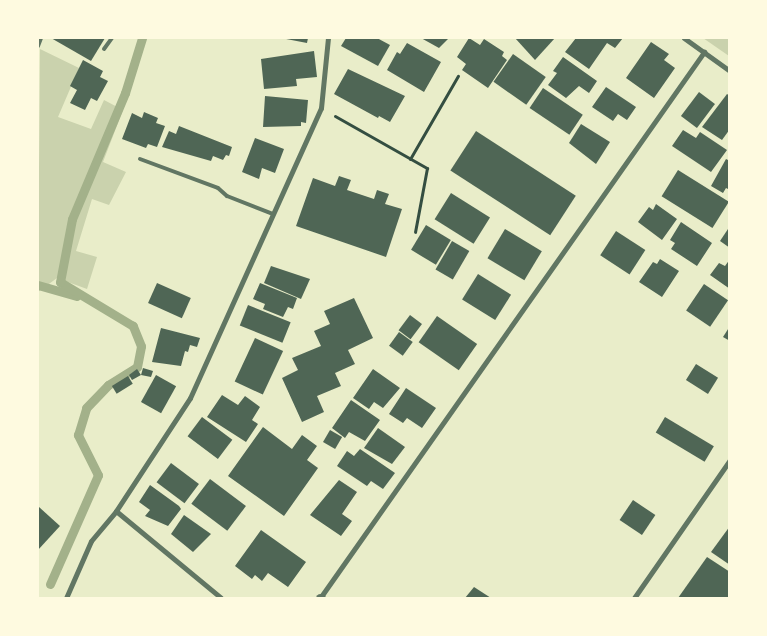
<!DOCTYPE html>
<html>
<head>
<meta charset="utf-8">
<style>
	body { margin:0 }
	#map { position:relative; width:767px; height:636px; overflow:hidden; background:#e9edc9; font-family:Inter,sans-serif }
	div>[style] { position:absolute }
	.green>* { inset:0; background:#cad2ad }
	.stream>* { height:9px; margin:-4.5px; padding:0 4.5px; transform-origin:4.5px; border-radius:4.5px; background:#a3b18a }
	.building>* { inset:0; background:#4f6655; transform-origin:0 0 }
	.path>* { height:3px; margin:-1.5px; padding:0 1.5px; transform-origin:1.5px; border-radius:1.5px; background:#344e41 }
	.service>* { height:4px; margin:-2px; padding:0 2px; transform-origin:2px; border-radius:2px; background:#617663 }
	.minor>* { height:5px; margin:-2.5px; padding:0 2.5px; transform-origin:2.5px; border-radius:2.5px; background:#617663 }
	.tertiary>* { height:9px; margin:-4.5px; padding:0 4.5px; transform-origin:4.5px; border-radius:4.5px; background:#617663 }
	span { translate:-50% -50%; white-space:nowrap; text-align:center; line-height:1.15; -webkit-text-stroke:4px #fefae0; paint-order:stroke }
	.frame { position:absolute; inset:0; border:39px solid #fefae0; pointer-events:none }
</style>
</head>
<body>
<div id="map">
	<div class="green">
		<div style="clip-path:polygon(703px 38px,729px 38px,729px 56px)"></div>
		<div style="clip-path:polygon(40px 49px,79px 68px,58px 117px,91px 129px,104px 100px,123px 110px,103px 162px,126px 172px,109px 205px,92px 199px,76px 251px,97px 257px,87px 289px,57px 278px,38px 292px)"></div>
	</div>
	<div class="stream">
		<div style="left:38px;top:285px;width:40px;rotate:16deg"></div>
		<div style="left:50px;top:584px;width:119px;rotate:-66.2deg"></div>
		<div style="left:98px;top:475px;width:45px;rotate:-116.6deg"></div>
		<div style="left:78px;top:435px;width:28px;rotate:-73deg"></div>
		<div style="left:86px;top:408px;width:32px;rotate:-46deg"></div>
		<div style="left:108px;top:385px;width:34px;rotate:-32deg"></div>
		<div style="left:137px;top:367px;width:21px;rotate:-79deg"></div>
		<div style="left:141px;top:346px;width:22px;rotate:-112deg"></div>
		<div style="left:133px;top:326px;width:85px;rotate:-148.9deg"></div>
		<div style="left:60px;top:282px;width:64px;rotate:-79.2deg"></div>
		<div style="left:72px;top:219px;width:137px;rotate:-67.2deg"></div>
		<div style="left:125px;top:93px;width:58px;rotate:-72.8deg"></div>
	</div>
	<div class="building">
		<div style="clip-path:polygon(51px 38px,105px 38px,91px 61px)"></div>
		<div style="clip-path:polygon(281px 38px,308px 38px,307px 43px)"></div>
		<div style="clip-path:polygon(346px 38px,377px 38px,390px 45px,378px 66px,341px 46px)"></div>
		<div style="clip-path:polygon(421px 38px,449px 38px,439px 48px)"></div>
		<div style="clip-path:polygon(469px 38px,480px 45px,484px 39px,504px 52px,502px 56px,507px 60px,488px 88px,462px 70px,466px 64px,457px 57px)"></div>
		<div style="clip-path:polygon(515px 38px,555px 38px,535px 60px)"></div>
		<div style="clip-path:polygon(576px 38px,623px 38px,615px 48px,607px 43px,589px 69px,565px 52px)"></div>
		<div style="clip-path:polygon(651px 42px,669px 54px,664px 60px,675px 68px,654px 98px,626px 78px)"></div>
		<div style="clip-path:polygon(407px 43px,441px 62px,424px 92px,387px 70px,397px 52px,400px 54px)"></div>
		<div style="clip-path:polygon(314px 51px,317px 77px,296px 79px,297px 86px,264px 89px,261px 59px)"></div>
		<div style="left:513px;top:54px;width:40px;height:34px;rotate:35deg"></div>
		<div style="clip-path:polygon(563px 57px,597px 81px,589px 93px,579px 86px,566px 98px,548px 85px,557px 73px,553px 71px)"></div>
		<div style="clip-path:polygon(83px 60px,103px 71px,100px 77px,108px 81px,97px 101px,91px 98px,85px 110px,70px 103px,77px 90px,70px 86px)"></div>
		<div style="clip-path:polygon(348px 69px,405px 96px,390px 122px,379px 116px,378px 118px,334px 94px)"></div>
		<div style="clip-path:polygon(606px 87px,636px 107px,627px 120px,618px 114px,613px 121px,592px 107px)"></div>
		<div style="left:543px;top:88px;width:48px;height:24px;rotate:34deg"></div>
		<div style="left:699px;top:92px;width:20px;height:30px;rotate:37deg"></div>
		<div style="clip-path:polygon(727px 94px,730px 96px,730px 129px,722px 140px,702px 127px)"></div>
		<div style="clip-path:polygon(265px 96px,308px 100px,306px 123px,301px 122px,301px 126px,263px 127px)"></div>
		<div style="clip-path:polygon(144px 112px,158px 118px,156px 123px,165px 126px,157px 147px,148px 144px,146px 148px,122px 139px,132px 113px,142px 118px)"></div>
		<div style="clip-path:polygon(581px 124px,610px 142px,596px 164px,569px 143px)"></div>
		<div style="clip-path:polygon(179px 126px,232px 147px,229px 156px,226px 155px,223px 160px,213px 156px,211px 161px,162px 147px,169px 131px,176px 134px)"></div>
		<div style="clip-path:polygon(683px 130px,696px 138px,700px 132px,727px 150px,711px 172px,672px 146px)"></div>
		<div style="left:476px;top:131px;width:119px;height:47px;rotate:33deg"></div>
		<div style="clip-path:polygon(255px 138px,284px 149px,275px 173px,262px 168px,259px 179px,242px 172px)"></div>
		<div style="clip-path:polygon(726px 159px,730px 161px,730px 190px,726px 188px,723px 193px,711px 186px)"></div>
		<div style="left:678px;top:170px;width:60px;height:31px;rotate:32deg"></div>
		<div style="clip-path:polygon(339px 176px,351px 180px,347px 190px,374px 199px,377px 190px,389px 194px,385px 204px,402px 209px,386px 257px,296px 226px,313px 178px,335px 186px)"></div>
		<div style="left:451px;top:193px;width:46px;height:31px;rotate:32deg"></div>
		<div style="clip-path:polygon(656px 204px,677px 219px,662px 240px,638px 222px,649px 207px,653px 210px)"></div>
		<div style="clip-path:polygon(681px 222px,712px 243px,697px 266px,671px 249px,675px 243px,670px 240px)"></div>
		<div style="left:426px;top:225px;width:29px;height:29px;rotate:31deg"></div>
		<div style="clip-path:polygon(730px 226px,730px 248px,720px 241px)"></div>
		<div style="left:505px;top:229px;width:43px;height:34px;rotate:31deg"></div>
		<div style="left:616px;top:231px;width:35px;height:29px;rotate:33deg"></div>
		<div style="left:452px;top:241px;width:20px;height:33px;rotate:30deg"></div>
		<div style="clip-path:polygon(660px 259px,679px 271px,662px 297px,639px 282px,653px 262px,657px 264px)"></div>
		<div style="clip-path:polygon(730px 259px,730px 289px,710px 275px,719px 263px,725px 266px)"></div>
		<div style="clip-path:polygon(271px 266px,310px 279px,301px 299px,264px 283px)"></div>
		<div style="left:478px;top:274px;width:39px;height:30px;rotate:32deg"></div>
		<div style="left:157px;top:283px;width:37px;height:22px;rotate:24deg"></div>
		<div style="clip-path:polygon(260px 283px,297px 298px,293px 309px,288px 307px,283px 317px,263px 309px,265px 304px,253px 299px)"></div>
		<div style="left:704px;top:284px;width:29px;height:32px;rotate:34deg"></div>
		<div style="clip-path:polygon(354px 298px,373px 338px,348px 350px,355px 364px,335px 373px,341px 386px,317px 396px,324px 412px,302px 422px,282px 378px,298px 370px,292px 358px,321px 346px,314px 331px,330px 324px,324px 311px)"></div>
		<div style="left:248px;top:305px;width:46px;height:22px;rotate:22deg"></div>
		<div style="left:410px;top:315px;width:15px;height:19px;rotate:37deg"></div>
		<div style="left:437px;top:316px;width:49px;height:32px;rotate:35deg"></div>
		<div style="clip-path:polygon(730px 326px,730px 341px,723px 337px)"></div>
		<div style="clip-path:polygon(161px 328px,200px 338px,197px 347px,190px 345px,188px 352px,185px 351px,181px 366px,152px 362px)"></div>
		<div style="left:399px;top:332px;width:17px;height:17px;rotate:36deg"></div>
		<div style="left:255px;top:338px;width:31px;height:48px;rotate:25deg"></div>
		<div style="left:696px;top:364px;width:26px;height:19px;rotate:32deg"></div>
		<div style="clip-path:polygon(143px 368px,153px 371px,151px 377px,141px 375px)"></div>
		<div style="clip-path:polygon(137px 369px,141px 375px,132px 380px,129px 375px)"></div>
		<div style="clip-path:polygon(373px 369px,400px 388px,383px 408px,374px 402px,369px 409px,353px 398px)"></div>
		<div style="left:156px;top:375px;width:23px;height:31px;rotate:29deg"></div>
		<div style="left:128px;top:376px;width:9px;height:19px;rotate:58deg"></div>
		<div style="clip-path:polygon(406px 388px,436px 408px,422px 428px,407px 418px,403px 423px,389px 414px)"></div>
		<div style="clip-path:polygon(222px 395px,238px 405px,245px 396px,260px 407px,252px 420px,258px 424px,246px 442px,207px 417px)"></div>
		<div style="clip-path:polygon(351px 400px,380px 420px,365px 441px,349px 432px,345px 438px,332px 428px)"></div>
		<div style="left:202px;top:417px;width:38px;height:24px;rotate:37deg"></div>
		<div style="left:665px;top:417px;width:57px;height:18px;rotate:31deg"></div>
		<div style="clip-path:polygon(263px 427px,292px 449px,302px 435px,317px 446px,307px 460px,318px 468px,284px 516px,228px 476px)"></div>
		<div style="clip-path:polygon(378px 428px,405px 447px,392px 464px,364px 448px)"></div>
		<div style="left:330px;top:430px;width:14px;height:14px;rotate:30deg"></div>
		<div style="clip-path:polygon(360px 449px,395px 473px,383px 489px,371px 481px,367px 486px,337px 466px,347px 451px,354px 456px)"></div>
		<div style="left:171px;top:463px;width:35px;height:24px;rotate:37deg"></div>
		<div style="left:210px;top:479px;width:45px;height:31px;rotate:37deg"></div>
		<div style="clip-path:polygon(339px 480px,357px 492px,342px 514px,352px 521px,341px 536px,310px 515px)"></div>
		<div style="clip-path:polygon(150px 485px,179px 506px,181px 509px,168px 526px,145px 516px,150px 510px,139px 502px)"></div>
		<div style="left:633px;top:500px;width:27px;height:24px;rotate:34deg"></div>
		<div style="clip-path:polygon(39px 507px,60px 526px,38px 550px,38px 509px)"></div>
		<div style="clip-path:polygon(184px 515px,211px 534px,193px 552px,171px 534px)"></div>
		<div style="clip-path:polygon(730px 526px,730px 565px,711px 552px)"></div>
		<div style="clip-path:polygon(261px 530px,306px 562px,288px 587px,268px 573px,262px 581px,255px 575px,252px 579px,235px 566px)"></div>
		<div style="clip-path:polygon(707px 557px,730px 572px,730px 598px,678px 598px)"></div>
		<div style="clip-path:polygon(474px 587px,491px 598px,465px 598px)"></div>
	</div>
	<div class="path">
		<div style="left:335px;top:116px;width:106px;rotate:29.5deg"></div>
		<div style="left:427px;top:168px;width:65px;rotate:100.6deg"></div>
		<div style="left:410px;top:159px;width:96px;rotate:-60deg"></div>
	</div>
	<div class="service">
		<div style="left:38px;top:46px;width:9px;rotate:-69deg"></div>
		<div style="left:104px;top:49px;width:14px;rotate:-54deg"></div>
		<div style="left:140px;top:159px;width:83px;rotate:20.4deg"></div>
		<div style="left:218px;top:188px;width:12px;rotate:42deg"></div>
		<div style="left:227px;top:196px;width:49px;rotate:21.4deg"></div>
	</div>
	<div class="minor">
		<div style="left:684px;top:38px;width:57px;rotate:35.7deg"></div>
		<div style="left:116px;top:511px;width:136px;rotate:39.6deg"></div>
		<div style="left:66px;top:598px;width:62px;rotate:-66.3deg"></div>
		<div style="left:91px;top:541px;width:39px;rotate:-50deg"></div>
		<div style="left:116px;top:511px;width:135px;rotate:-56.8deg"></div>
		<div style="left:190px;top:398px;width:318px;rotate:-65.7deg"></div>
		<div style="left:321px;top:108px;width:70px;rotate:-84.3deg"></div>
		<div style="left:320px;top:598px;width:668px;rotate:-54.88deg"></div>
		<div style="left:634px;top:598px;width:168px;rotate:-55.2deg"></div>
	</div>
	<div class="tertiary">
		<div style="left:320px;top:598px;width:1px"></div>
	</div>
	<div class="frame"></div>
</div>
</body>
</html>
